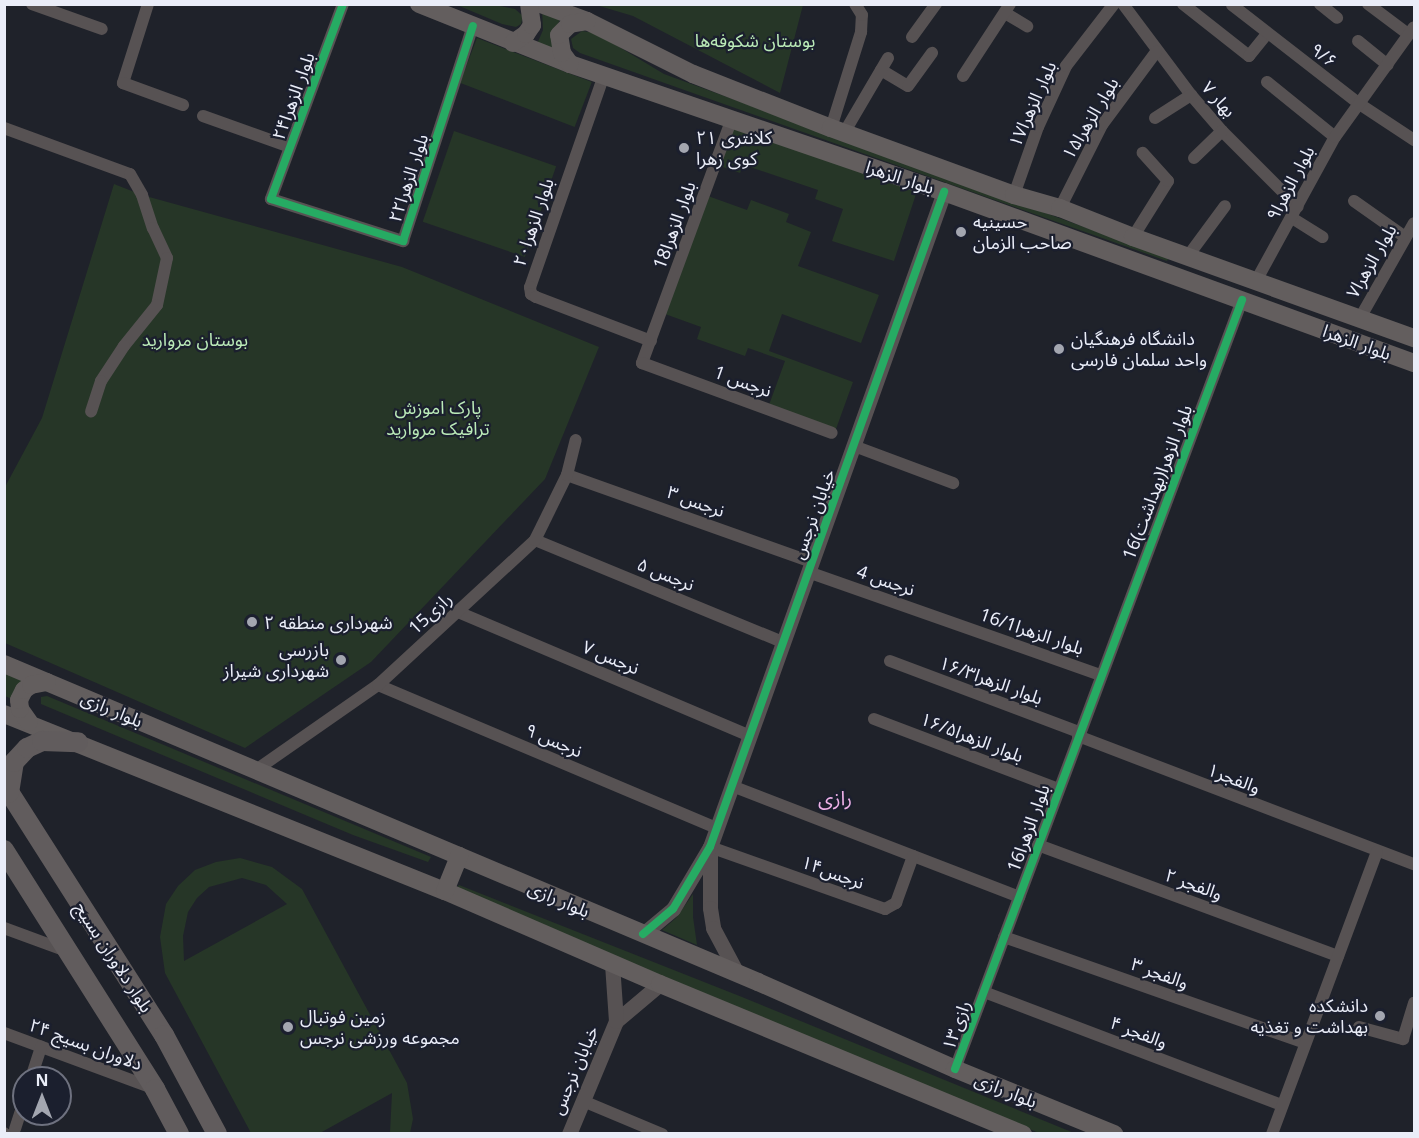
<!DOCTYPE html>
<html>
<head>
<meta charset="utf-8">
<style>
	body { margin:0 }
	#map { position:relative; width:1419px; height:1138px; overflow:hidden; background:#1f222a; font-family:"Noto Sans","Noto Sans Arabic",sans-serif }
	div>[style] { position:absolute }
	.green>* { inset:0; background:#263627; transform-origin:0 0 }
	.minor>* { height:12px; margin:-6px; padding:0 6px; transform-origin:6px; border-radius:6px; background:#575253 }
	.tertiary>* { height:15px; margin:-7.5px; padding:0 7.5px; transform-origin:7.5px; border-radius:7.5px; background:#575253 }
	.secondary>* { height:18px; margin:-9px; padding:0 9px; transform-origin:9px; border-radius:9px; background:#635e5e }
	.primary>* { height:20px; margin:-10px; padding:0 10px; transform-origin:10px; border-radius:10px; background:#615c5d }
	.cycleway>* { height:8px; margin:-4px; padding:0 4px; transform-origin:4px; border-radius:4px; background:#26ab63 }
	.dots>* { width:16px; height:16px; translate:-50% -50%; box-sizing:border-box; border:3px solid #1b1f2e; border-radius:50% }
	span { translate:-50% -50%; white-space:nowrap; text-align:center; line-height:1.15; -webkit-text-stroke:4.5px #1b1f2e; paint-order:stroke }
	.park-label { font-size:18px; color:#bbebb8 }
	.street-label { font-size:18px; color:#eaedf8 }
	.poi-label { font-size:18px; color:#eaedf8 }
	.left { translate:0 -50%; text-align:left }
	.right { translate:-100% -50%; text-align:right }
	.neighbourhood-label { font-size:20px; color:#eeb1e7 }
	.frame { position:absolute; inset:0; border:6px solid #eaedf8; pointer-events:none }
	.north { position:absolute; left:12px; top:1066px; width:60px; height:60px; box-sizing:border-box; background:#1b1f2e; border:2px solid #6e717f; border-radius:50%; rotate:0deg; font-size:16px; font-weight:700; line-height:24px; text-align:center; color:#eaedf8 }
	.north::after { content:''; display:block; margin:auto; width:21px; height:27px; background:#a3a6b0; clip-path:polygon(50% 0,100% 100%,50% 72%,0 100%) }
</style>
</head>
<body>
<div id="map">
	<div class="green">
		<div style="clip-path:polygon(457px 5px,495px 5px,515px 9px,523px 16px,521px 24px,516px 27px,502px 24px)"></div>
		<div style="clip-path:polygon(596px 5px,803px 5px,780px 93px,633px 16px)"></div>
		<div style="clip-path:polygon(542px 10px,562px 16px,554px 31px,553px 48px,537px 44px,543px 30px)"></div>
		<div style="clip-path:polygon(582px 31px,596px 33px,664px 74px,1169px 258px,1167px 261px,580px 53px,573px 48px,571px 39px)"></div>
		<div style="left:477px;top:38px;width:123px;height:48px;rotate:21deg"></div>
		<div style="clip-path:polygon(733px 127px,918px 188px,894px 261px,832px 241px,843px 209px,815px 199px,818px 190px,744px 165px,740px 173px,720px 166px)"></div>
		<div style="left:454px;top:131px;width:108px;height:96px;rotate:19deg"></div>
		<div style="clip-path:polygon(114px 184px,142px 195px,402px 267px,599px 347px,545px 479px,371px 662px,245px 748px,5px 643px,5px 487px,42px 418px)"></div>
		<div style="clip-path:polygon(708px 196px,747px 210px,751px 200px,789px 214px,786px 222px,811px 232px,798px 266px,879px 295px,861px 343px,782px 314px,769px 351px,853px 382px,836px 429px,769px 405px,785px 361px,748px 348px,745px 356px,697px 339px,701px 327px,665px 314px)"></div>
		<div style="clip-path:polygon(5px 672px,27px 680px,14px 700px,5px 696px)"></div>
		<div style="clip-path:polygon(47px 696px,431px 857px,428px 862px,353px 835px,41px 704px,41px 697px)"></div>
		<div style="clip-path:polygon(evenodd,240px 858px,272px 867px,302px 889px,407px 1083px,413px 1119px,410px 1133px,390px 1133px,392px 1093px,320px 1133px,251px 1133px,165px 973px,160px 937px,166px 904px,178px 886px,195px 870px,216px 862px,240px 858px,242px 878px,266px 885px,287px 904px,184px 961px,183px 936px,188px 912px,197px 898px,209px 887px,242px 878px)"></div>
		<div style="clip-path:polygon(459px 885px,742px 997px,1074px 1133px,1039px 1133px,455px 890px)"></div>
		<div style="clip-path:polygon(693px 894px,693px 917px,697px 945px,662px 930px,676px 918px)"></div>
	</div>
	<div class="minor">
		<div style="left:32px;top:4px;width:74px;rotate:19.7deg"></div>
		<div style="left:148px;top:4px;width:83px;rotate:107.6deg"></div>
		<div style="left:123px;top:83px;width:64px;rotate:20.1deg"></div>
		<div style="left:343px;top:4px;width:208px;rotate:110.3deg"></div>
		<div style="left:271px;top:199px;width:139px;rotate:17.7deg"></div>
		<div style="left:403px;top:241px;width:226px;rotate:-72deg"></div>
		<div style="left:1123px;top:4px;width:114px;rotate:53.2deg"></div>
		<div style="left:1191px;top:95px;width:48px;rotate:49.3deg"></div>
		<div style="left:1222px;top:131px;width:107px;rotate:45deg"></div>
		<div style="left:1183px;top:4px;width:84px;rotate:38.2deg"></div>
		<div style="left:1249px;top:56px;width:28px;rotate:-51deg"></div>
		<div style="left:1320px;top:4px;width:22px;rotate:39deg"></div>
		<div style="left:1368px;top:4px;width:50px;rotate:36.9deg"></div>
		<div style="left:1232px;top:5px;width:163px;rotate:37.8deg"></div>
		<div style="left:1361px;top:105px;width:64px;rotate:33.4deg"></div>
		<div style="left:1005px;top:13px;width:26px;rotate:31deg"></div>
		<div style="left:912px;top:37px;width:41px;rotate:-54deg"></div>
		<div style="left:1358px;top:41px;width:38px;rotate:39deg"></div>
		<div style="left:881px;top:70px;width:31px;rotate:31deg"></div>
		<div style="left:908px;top:86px;width:41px;rotate:-54deg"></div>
		<div style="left:604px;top:75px;width:225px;rotate:109.2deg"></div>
		<div style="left:530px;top:287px;width:7px;rotate:82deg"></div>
		<div style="left:531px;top:294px;width:6px;rotate:31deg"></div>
		<div style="left:536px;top:297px;width:123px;rotate:20.9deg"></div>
		<div style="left:963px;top:76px;width:86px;rotate:-56.9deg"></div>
		<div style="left:1267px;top:82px;width:87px;rotate:39deg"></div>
		<div style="left:203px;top:116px;width:92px;rotate:19.6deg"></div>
		<div style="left:1155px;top:118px;width:43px;rotate:-32.6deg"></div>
		<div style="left:731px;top:121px;width:258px;rotate:110.2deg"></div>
		<div style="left:642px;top:363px;width:202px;rotate:20.2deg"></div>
		<div style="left:4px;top:128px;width:134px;rotate:20.1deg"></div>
		<div style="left:130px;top:174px;width:24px;rotate:60deg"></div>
		<div style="left:142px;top:195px;width:35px;rotate:72deg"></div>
		<div style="left:153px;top:228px;width:33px;rotate:65deg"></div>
		<div style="left:167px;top:258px;width:48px;rotate:102deg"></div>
		<div style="left:157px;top:305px;width:53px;rotate:128.8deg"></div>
		<div style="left:124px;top:346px;width:42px;rotate:123.3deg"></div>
		<div style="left:101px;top:381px;width:32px;rotate:108deg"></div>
		<div style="left:831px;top:128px;width:101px;rotate:-72.6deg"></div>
		<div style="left:861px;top:32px;width:17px;rotate:-87deg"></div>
		<div style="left:862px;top:15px;width:13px;rotate:-122deg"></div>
		<div style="left:844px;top:133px;width:87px;rotate:-59.6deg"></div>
		<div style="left:1194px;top:158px;width:39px;rotate:-44deg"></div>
		<div style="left:1014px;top:195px;width:72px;rotate:-70.6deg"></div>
		<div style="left:1038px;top:127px;width:67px;rotate:-65.3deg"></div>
		<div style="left:1066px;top:66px;width:78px;rotate:-52.3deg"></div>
		<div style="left:1354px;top:201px;width:62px;rotate:35.2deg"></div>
		<div style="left:1060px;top:208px;width:93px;rotate:-63.2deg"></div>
		<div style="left:1102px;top:125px;width:91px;rotate:-53.5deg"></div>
		<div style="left:1292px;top:218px;width:36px;rotate:32deg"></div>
		<div style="left:1133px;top:237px;width:66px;rotate:-58deg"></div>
		<div style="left:1168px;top:181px;width:38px;rotate:-132deg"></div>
		<div style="left:1188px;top:256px;width:62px;rotate:-53.5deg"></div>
		<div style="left:1256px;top:281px;width:164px;rotate:-61.3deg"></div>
		<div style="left:1335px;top:137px;width:135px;rotate:-54.3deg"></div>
		<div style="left:1360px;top:318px;width:109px;rotate:-60.4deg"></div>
		<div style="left:854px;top:446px;width:106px;rotate:20.5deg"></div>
		<div style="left:567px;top:475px;width:260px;rotate:19.6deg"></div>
		<div style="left:535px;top:540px;width:268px;rotate:22.4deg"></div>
		<div style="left:808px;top:572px;width:311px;rotate:19.4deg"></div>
		<div style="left:458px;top:612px;width:317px;rotate:23deg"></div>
		<div style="left:890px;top:661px;width:202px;rotate:20.6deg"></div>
		<div style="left:378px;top:685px;width:368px;rotate:22.9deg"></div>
		<div style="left:874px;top:719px;width:197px;rotate:20.8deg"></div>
		<div style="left:1078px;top:736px;width:360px;rotate:20.9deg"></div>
		<div style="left:256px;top:770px;width:149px;rotate:-34.9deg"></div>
		<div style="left:378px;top:685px;width:214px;rotate:-42.7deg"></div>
		<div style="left:535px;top:540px;width:72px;rotate:-63.8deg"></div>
		<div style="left:567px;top:475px;width:36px;rotate:-76deg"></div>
		<div style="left:732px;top:786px;width:308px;rotate:21.1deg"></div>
		<div style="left:1038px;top:845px;width:320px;rotate:20.3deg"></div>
		<div style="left:710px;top:847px;width:186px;rotate:19.5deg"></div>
		<div style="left:885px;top:909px;width:13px;rotate:-29deg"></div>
		<div style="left:896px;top:903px;width:50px;rotate:-70.1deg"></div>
		<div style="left:4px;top:928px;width:67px;rotate:20.1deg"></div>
		<div style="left:1004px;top:937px;width:319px;rotate:19.4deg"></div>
		<div style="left:984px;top:992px;width:318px;rotate:20.8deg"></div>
		<div style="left:1359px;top:1027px;width:46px;rotate:15.3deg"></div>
		<div style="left:1403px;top:1039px;width:38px;rotate:-73deg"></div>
		<div style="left:4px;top:1033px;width:161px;rotate:20.3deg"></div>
		<div style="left:955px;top:1069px;width:821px;rotate:-69.53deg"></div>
		<div style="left:31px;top:1078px;width:33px;rotate:-72deg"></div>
		<div style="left:583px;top:1101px;width:86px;rotate:22.7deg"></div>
		<div style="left:15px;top:1129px;width:29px;rotate:-72deg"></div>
		<div style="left:4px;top:1133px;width:1px;rotate:45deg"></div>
		<div style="left:1272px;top:1134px;width:301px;rotate:-69.6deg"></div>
	</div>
	<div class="tertiary">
		<div style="left:710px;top:847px;width:61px;rotate:90deg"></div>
		<div style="left:710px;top:908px;width:20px;rotate:81deg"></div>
		<div style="left:713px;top:928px;width:51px;rotate:61.9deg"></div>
		<div style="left:643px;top:934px;width:39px;rotate:-40deg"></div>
		<div style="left:673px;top:909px;width:72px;rotate:-59.2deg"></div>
		<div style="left:710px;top:847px;width:696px;rotate:-70.34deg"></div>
		<div style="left:616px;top:1021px;width:57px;rotate:-40.1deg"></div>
		<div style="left:569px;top:1134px;width:122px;rotate:-67.4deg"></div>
		<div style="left:616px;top:1021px;width:57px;rotate:-94deg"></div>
	</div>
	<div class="secondary">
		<div style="left:419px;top:4px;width:162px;rotate:21.7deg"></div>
		<div style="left:570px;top:64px;width:395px;rotate:18.9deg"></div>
		<div style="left:944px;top:192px;width:500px;rotate:19.99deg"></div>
		<div style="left:541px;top:4px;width:49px;rotate:20.3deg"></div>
		<div style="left:587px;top:21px;width:119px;rotate:26.6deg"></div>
		<div style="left:693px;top:74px;width:148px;rotate:21.4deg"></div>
		<div style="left:831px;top:128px;width:195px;rotate:20.1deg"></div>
		<div style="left:1014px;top:195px;width:48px;rotate:15.8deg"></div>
		<div style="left:1060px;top:208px;width:79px;rotate:21.7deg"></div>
		<div style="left:1133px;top:237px;width:299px;rotate:19.8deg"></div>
		<div style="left:513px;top:43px;width:16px;rotate:-35deg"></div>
		<div style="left:526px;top:34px;width:11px;rotate:-56deg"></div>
		<div style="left:532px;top:25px;width:21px;rotate:-98deg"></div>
		<div style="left:570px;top:64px;width:14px;rotate:-126deg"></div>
		<div style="left:562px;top:53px;width:18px;rotate:-99deg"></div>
		<div style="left:559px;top:35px;width:16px;rotate:-45deg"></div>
		<div style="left:570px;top:24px;width:17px;rotate:-10deg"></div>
		<div style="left:4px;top:664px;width:818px;rotate:22.87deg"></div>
		<div style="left:758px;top:982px;width:215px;rotate:23.8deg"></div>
		<div style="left:955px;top:1069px;width:172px;rotate:22.2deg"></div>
		<div style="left:4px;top:714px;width:475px;rotate:21.9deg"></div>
		<div style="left:445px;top:891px;width:234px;rotate:23.4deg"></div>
		<div style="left:660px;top:984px;width:393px;rotate:22.5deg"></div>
		<div style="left:29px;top:722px;width:16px;rotate:-125deg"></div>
		<div style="left:20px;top:709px;width:9px;rotate:-96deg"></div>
		<div style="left:19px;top:700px;width:11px;rotate:-63deg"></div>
		<div style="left:24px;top:690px;width:9px;rotate:-36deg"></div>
		<div style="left:31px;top:685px;width:16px;rotate:-11deg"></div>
		<div style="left:445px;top:891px;width:38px;rotate:-68deg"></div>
	</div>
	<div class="primary">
		<div style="left:4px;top:784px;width:298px;rotate:57.5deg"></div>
		<div style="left:164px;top:1035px;width:112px;rotate:61.8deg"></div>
		<div style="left:9px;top:793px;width:31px;rotate:-81deg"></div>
		<div style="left:14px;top:762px;width:19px;rotate:-47deg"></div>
		<div style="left:27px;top:748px;width:17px;rotate:-25deg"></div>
		<div style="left:42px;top:741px;width:36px;rotate:2deg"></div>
		<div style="left:4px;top:850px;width:283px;rotate:57.7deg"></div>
		<div style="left:155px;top:1089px;width:51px;rotate:61.9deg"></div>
	</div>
	<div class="cycleway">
		<div style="left:343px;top:4px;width:208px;rotate:110.3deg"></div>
		<div style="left:271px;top:199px;width:139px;rotate:17.7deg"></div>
		<div style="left:403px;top:241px;width:226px;rotate:-72deg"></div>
		<div style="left:643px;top:934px;width:39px;rotate:-40deg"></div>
		<div style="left:673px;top:909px;width:72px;rotate:-59.2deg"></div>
		<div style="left:710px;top:847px;width:696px;rotate:-70.34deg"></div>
		<div style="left:955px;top:1069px;width:821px;rotate:-69.53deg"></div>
	</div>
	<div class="dots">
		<div style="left:684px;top:148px;background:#a3a6b0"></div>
		<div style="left:961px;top:232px;background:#a3a6b0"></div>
		<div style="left:1059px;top:349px;background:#a3a6b0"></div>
		<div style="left:252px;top:622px;background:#a3a6b0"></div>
		<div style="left:341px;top:660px;background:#a3a6b0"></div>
		<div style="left:1380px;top:1016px;background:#a3a6b0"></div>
		<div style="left:288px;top:1027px;background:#a3a6b0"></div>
	</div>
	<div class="park-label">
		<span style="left:755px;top:40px">بوستان شکوفه‌ها</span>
		<span style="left:195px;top:339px">بوستان مروارید</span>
		<span style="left:438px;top:418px">پارک اموزش<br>ترافیک مروارید</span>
	</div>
	<div class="street-label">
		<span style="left:1324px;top:55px;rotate:37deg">۹/۶</span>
		<span style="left:293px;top:96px;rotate:-70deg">بلوار الزهرا۲۴</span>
		<span style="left:1219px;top:99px;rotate:49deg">بهار ۷</span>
		<span style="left:1032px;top:104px;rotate:-66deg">بلوار الزهرا۱۷</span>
		<span style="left:1090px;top:118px;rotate:-59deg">بلوار الزهرا۱۵</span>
		<span style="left:900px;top:177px;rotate:18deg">بلوار الزهرا</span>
		<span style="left:408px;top:178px;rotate:-72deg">بلوار الزهرا۲۲</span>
		<span style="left:1290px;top:183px;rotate:-62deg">بلوار الزهرا۹</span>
		<span style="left:533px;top:222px;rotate:-71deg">بلوار الزهرا۲۰</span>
		<span style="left:674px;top:225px;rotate:-70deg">18بلوار الزهرا</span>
		<span style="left:1371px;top:261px;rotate:-60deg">بلوار الزهرا۷</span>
		<span style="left:1357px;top:342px;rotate:20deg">بلوار الزهرا</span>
		<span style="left:743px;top:381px;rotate:20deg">1 نرجس</span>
		<span style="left:1157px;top:482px;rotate:-69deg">16بلوار الزهرا(بهداشت)</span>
		<span style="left:696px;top:501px;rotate:20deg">نرجس ۳</span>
		<span style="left:813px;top:514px;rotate:-70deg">خیابان نرجس</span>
		<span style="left:666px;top:574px;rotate:22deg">نرجس ۵</span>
		<span style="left:886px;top:580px;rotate:19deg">4 نرجس</span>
		<span style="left:430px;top:613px;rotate:-43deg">15رازی</span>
		<span style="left:1032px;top:631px;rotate:19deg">بلوار الزهرا16/1</span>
		<span style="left:611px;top:657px;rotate:23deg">نرجس ۷</span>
		<span style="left:991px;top:680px;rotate:20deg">بلوار الزهرا۱۶/۳</span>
		<span style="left:112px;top:709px;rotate:23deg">بلوار رازی</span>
		<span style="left:972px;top:737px;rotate:21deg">بلوار الزهرا۱۶/۵</span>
		<span style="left:554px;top:740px;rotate:23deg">نرجس ۹</span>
		<span style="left:1234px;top:778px;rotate:21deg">والفجر۱</span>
		<span style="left:1028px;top:828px;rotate:-70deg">16بلوار الزهرا</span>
		<span style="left:833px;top:872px;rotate:20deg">نرجس۱۴</span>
		<span style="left:1194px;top:884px;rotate:20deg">والفجر ۲</span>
		<span style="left:559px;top:899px;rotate:23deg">بلوار رازی</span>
		<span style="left:114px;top:957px;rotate:57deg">بلوار دلاوران بسیج</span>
		<span style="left:1160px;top:973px;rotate:20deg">والفجر ۳</span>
		<span style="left:956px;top:1025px;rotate:-70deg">رازی۱۳</span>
		<span style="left:1139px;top:1032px;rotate:21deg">والفجر ۴</span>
		<span style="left:86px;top:1044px;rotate:20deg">دلاوران بسیج ۲۴</span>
		<span style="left:574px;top:1070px;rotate:-67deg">خیابان نرجس</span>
		<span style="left:1006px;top:1090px;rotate:22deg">بلوار رازی</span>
	</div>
	<div class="poi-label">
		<span class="left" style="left:696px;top:148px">کلانتری ۲۱<br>کوی زهرا</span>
		<span class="left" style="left:973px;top:232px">حسینیه<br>صاحب الزمان</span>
		<span class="left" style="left:1071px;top:349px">دانشگاه فرهنگیان<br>واحد سلمان فارسی</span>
		<span class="left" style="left:264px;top:622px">شهرداری منطقه ۲</span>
		<span class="right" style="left:329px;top:660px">بازرسی<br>شهرداری شیراز</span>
		<span class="right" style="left:1368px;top:1016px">دانشکده<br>بهداشت و تغذیه</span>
		<span class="left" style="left:300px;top:1027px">زمین فوتبال<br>مجموعه ورزشی نرجس</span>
	</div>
	<div class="neighbourhood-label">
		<span style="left:835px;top:797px">رازی</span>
	</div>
	<div class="frame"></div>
	<div class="north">N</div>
</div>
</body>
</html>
